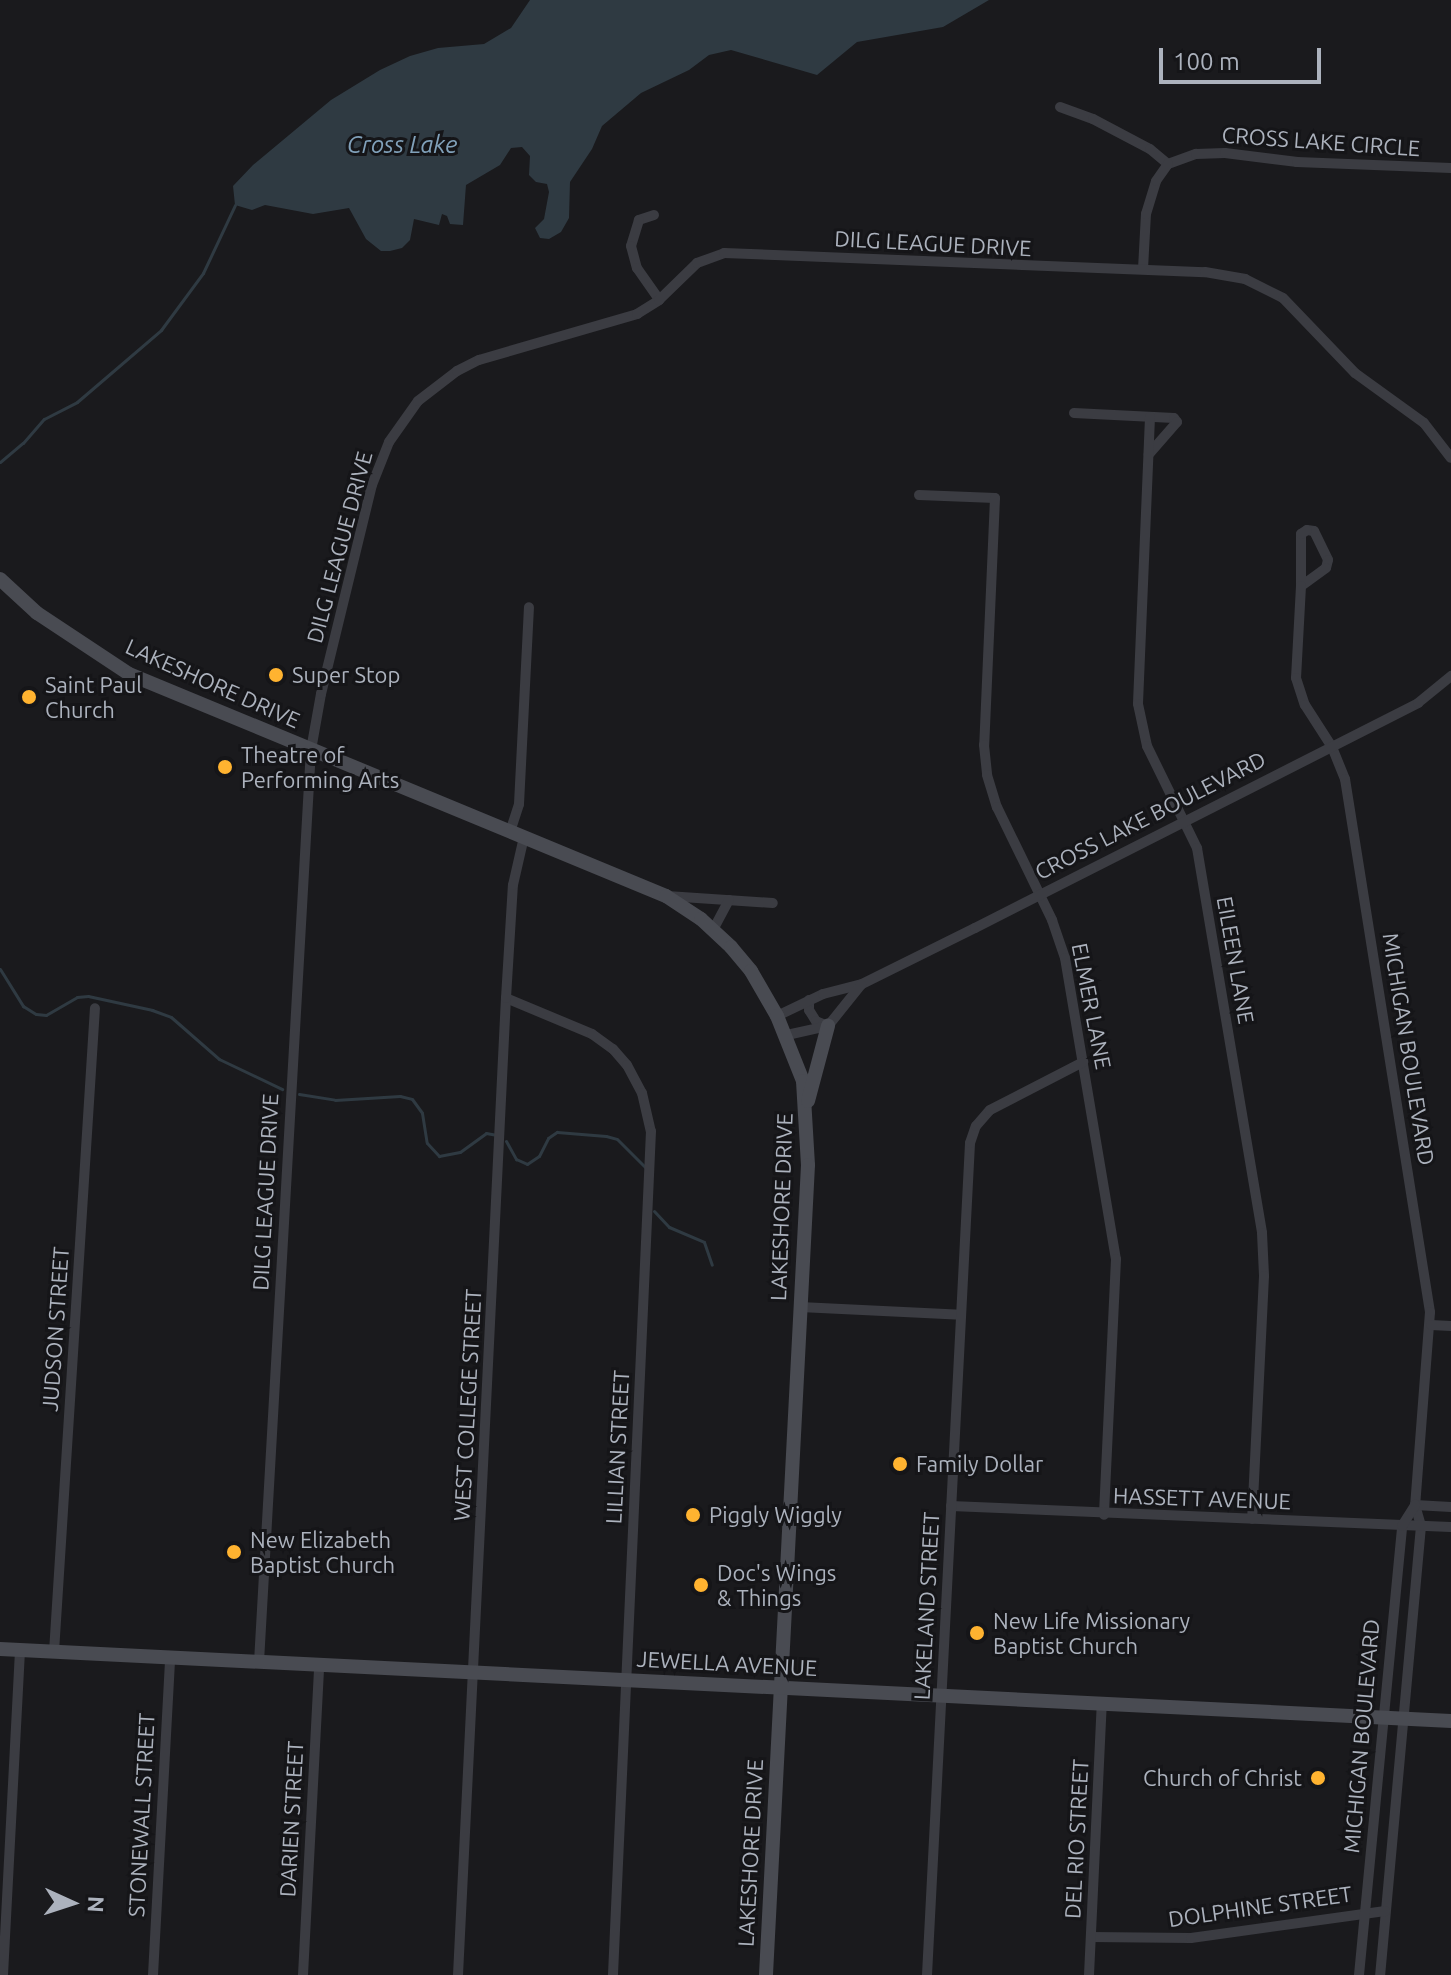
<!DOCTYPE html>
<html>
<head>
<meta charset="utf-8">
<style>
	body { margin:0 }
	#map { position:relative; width:1451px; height:1975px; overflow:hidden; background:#1a1a1d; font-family:Ubuntu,sans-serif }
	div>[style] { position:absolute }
	.water>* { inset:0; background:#2f3a42 }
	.stream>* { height:3px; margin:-1.5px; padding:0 1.5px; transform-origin:1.5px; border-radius:1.5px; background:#2f3a42 }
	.street>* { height:10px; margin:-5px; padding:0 5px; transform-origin:5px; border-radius:5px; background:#3b3c42 }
	.secondary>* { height:14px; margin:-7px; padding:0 7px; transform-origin:7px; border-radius:7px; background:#494b52 }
	.dots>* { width:22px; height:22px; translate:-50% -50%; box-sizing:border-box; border:4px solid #151518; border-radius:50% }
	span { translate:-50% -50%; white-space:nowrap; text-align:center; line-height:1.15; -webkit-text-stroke:6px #151518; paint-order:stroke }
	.street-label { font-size:22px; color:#acb2bd }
	.poi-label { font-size:22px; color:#acb2bd }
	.left { translate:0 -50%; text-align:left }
	.right { translate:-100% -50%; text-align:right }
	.water-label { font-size:24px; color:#81a1ba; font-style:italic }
	.north { position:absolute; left:32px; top:1863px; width:80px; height:80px; -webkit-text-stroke:6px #151518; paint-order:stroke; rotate:93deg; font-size:22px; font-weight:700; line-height:32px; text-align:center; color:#acb2bd }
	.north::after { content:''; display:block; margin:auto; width:28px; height:36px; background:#acb2bd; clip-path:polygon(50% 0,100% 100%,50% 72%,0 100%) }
	.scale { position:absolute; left:1159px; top:48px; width:162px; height:36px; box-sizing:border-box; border:4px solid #acb2bd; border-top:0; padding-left:10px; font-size:24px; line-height:28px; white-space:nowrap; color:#acb2bd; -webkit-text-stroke:6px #151518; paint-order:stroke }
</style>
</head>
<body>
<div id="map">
	<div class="water">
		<div style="clip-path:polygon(530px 0,989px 0,943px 27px,857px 42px,817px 75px,731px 50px,709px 55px,689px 70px,641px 93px,602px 126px,592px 149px,570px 182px,569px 218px,561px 232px,549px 239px,540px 238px,535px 228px,544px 219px,549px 192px,547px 184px,536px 182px,529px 175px,530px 156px,522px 147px,511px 148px,500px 165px,466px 185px,463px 225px,450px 224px,447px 216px,442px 214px,439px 225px,414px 219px,410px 240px,402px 248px,390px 251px,381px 251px,366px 239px,349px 208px,313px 214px,265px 205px,252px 210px,235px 205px,233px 186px,253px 165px,331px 100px,380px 70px,410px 56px,438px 48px,484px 44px,511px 28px)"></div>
	</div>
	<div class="stream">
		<div style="left:0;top:462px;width:30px;rotate:-40deg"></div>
		<div style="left:23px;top:443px;width:32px;rotate:-49deg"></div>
		<div style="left:44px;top:419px;width:37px;rotate:-27deg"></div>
		<div style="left:77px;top:402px;width:111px;rotate:-40.6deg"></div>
		<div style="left:161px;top:330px;width:71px;rotate:-53.6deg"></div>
		<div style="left:203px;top:273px;width:75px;rotate:-64.8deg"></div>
		<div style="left:0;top:969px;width:44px;rotate:58.1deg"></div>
		<div style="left:23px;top:1006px;width:15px;rotate:32deg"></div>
		<div style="left:36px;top:1014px;width:10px;rotate:6deg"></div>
		<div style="left:46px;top:1015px;width:36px;rotate:-30deg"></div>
		<div style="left:77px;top:997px;width:11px;rotate:-5deg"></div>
		<div style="left:88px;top:996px;width:66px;rotate:12.3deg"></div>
		<div style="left:152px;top:1010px;width:20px;rotate:20deg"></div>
		<div style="left:171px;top:1017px;width:64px;rotate:41.2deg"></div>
		<div style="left:219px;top:1059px;width:70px;rotate:25.5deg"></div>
		<div style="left:299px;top:1094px;width:36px;rotate:9deg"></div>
		<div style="left:335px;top:1100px;width:65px;rotate:-3.5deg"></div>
		<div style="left:400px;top:1096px;width:12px;rotate:14deg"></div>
		<div style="left:412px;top:1099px;width:17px;rotate:54deg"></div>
		<div style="left:422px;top:1113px;width:30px;rotate:81deg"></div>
		<div style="left:427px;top:1143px;width:18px;rotate:47deg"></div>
		<div style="left:439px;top:1156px;width:21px;rotate:-11deg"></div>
		<div style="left:460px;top:1152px;width:32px;rotate:-36deg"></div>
		<div style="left:486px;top:1133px;width:11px;rotate:10deg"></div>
		<div style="left:506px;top:1141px;width:21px;rotate:61deg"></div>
		<div style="left:516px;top:1159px;width:12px;rotate:24deg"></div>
		<div style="left:527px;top:1164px;width:14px;rotate:-34deg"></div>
		<div style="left:539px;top:1156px;width:20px;rotate:-63deg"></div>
		<div style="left:548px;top:1138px;width:11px;rotate:-34deg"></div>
		<div style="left:557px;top:1132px;width:49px;rotate:4.7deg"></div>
		<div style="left:606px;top:1136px;width:11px;rotate:15deg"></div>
		<div style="left:617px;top:1139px;width:41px;rotate:45deg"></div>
		<div style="left:654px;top:1211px;width:22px;rotate:47deg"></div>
		<div style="left:669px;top:1227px;width:38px;rotate:23deg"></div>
		<div style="left:704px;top:1242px;width:24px;rotate:71deg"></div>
	</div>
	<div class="street">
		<div style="left:1060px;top:107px;width:35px;rotate:20deg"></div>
		<div style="left:1093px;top:119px;width:64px;rotate:27.8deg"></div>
		<div style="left:1150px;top:149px;width:23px;rotate:40deg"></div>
		<div style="left:1168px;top:164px;width:30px;rotate:-20deg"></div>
		<div style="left:1196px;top:154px;width:29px;rotate:-2deg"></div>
		<div style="left:1225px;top:153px;width:73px;rotate:7.1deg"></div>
		<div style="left:1297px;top:162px;width:154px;rotate:2.2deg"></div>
		<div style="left:654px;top:215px;width:16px;rotate:162deg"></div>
		<div style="left:639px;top:220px;width:27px;rotate:107deg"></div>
		<div style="left:631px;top:246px;width:23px;rotate:75deg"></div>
		<div style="left:637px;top:268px;width:39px;rotate:55deg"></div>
		<div style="left:1143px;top:269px;width:55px;rotate:-86.9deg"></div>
		<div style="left:1146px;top:214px;width:34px;rotate:-73deg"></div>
		<div style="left:1156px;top:181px;width:21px;rotate:-55deg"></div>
		<div style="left:1074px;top:413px;width:100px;rotate:2.9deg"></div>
		<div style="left:1174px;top:418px;width:5px;rotate:53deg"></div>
		<div style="left:1177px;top:422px;width:43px;rotate:131.2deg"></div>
		<div style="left:1150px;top:417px;width:287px;rotate:92.4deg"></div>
		<div style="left:1138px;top:704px;width:43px;rotate:77.9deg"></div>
		<div style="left:1147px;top:746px;width:114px;rotate:63.9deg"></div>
		<div style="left:1197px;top:848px;width:390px;rotate:80.4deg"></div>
		<div style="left:1262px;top:1233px;width:43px;rotate:87.3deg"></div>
		<div style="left:1264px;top:1276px;width:243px;rotate:92.8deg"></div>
		<div style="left:919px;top:495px;width:76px;rotate:2.3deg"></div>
		<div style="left:995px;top:498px;width:247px;rotate:92.5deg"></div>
		<div style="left:984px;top:745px;width:30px;rotate:84deg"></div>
		<div style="left:987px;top:775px;width:34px;rotate:73deg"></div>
		<div style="left:997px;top:807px;width:126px;rotate:64deg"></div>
		<div style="left:1052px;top:920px;width:40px;rotate:71.1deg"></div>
		<div style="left:1065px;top:958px;width:305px;rotate:80.4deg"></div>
		<div style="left:1116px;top:1259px;width:256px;rotate:92.7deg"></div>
		<div style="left:1307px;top:530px;width:7px;rotate:8deg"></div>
		<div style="left:1314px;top:531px;width:32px;rotate:64deg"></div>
		<div style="left:1328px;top:560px;width:8px;rotate:104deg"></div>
		<div style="left:1326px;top:568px;width:31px;rotate:144deg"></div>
		<div style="left:1301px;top:586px;width:52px;rotate:-90deg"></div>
		<div style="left:1301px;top:534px;width:7px;rotate:-34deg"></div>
		<div style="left:1301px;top:586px;width:92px;rotate:93.1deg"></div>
		<div style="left:1296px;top:678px;width:28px;rotate:72deg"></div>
		<div style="left:1305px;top:705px;width:50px;rotate:57.3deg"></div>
		<div style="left:1332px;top:747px;width:35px;rotate:68deg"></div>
		<div style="left:1345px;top:779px;width:540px;rotate:80.94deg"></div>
		<div style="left:1430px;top:1312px;width:194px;rotate:94.4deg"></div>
		<div style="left:1415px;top:1505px;width:22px;rotate:74deg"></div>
		<div style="left:1421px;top:1526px;width:451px;rotate:95.2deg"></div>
		<div style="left:510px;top:832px;width:29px;rotate:-72deg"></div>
		<div style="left:519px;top:804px;width:197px;rotate:-87.1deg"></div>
		<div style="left:667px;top:896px;width:106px;rotate:3.8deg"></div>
		<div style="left:713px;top:930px;width:34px;rotate:-62deg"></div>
		<div style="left:506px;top:998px;width:93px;rotate:22.7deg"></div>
		<div style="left:592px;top:1034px;width:26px;rotate:36deg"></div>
		<div style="left:613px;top:1049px;width:21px;rotate:49deg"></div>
		<div style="left:627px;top:1065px;width:32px;rotate:62deg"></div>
		<div style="left:642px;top:1093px;width:39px;rotate:77deg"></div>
		<div style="left:651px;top:1131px;width:845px;rotate:92.58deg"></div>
		<div style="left:809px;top:1000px;width:10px;rotate:90deg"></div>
		<div style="left:809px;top:1010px;width:13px;rotate:58deg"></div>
		<div style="left:816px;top:1021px;width:13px;rotate:23deg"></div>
		<div style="left:777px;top:1016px;width:51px;rotate:-25.6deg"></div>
		<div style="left:823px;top:994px;width:40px;rotate:-14.4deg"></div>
		<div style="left:862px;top:984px;width:126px;rotate:-26.4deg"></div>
		<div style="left:975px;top:928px;width:497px;rotate:-26.9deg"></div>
		<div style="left:1418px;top:703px;width:43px;rotate:-39.3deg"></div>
		<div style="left:787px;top:1035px;width:42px;rotate:-12.4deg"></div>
		<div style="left:828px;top:1026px;width:53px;rotate:-51.2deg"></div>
		<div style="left:800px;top:1307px;width:161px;rotate:2.8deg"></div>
		<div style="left:1431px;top:1325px;width:20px;rotate:3deg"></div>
		<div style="left:1415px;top:1505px;width:36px;rotate:3deg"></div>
		<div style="left:951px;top:1506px;width:500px;rotate:2.41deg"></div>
		<div style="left:54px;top:1652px;width:645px;rotate:-86.36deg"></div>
		<div style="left:259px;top:1662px;width:913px;rotate:-86.74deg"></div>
		<div style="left:311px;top:750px;width:57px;rotate:-79.9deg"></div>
		<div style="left:321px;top:694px;width:215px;rotate:-76.3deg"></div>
		<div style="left:372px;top:485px;width:46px;rotate:-68.4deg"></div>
		<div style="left:389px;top:442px;width:50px;rotate:-54.7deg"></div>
		<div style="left:418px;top:401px;width:49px;rotate:-37.6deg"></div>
		<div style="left:457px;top:371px;width:25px;rotate:-27deg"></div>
		<div style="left:479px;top:360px;width:165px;rotate:-16.2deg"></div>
		<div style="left:637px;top:314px;width:26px;rotate:-32deg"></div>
		<div style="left:659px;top:300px;width:53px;rotate:-44.2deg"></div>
		<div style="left:697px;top:263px;width:29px;rotate:-20deg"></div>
		<div style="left:724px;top:253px;width:481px;rotate:2.3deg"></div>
		<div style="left:1205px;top:272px;width:41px;rotate:9.9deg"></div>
		<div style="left:1245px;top:279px;width:42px;rotate:26.6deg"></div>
		<div style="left:1283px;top:298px;width:104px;rotate:46.2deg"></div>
		<div style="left:1355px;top:373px;width:85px;rotate:35.9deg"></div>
		<div style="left:1424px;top:423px;width:44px;rotate:52.4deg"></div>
		<div style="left:1091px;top:1937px;width:100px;rotate:0.6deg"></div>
		<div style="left:1191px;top:1938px;width:196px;rotate:-7.9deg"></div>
		<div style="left:3px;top:1975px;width:325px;rotate:-87deg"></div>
		<div style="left:153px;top:1975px;width:317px;rotate:-86.9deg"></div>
		<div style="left:303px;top:1975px;width:310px;rotate:-87deg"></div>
		<div style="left:458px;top:1975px;width:978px;rotate:-87.19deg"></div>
		<div style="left:506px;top:998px;width:113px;rotate:-86.5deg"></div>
		<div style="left:513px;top:885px;width:49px;rotate:-77.1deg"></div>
		<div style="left:927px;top:1975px;width:833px;rotate:-87.04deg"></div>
		<div style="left:970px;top:1143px;width:18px;rotate:-71deg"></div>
		<div style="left:976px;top:1126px;width:21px;rotate:-49deg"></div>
		<div style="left:990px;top:1110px;width:105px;rotate:-27.3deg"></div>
		<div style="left:1089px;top:1975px;width:271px;rotate:-87.3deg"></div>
		<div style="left:1359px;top:1975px;width:451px;rotate:-84.5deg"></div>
		<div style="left:1402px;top:1526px;width:25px;rotate:-58deg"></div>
	</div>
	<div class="secondary">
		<div style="left:0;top:579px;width:50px;rotate:42.6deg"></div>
		<div style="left:37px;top:613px;width:110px;rotate:33.5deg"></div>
		<div style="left:129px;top:674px;width:581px;rotate:22.46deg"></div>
		<div style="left:666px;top:896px;width:42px;rotate:33.3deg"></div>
		<div style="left:701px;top:919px;width:41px;rotate:43deg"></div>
		<div style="left:731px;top:947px;width:31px;rotate:50deg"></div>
		<div style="left:751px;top:971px;width:52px;rotate:60deg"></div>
		<div style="left:777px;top:1016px;width:70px;rotate:68.2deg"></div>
		<div style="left:803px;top:1081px;width:84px;rotate:86.6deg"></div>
		<div style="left:808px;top:1165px;width:811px;rotate:92.97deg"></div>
		<div style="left:808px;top:1101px;width:78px;rotate:-75.1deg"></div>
		<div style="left:0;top:1649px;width:1453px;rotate:2.84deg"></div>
	</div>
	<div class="dots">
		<div style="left:276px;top:675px;background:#ffb330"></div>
		<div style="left:29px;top:697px;background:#ffb330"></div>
		<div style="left:225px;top:767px;background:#ffb330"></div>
		<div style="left:900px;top:1464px;background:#ffb330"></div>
		<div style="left:693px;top:1515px;background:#ffb330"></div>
		<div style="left:234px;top:1552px;background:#ffb330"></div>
		<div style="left:701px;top:1585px;background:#ffb330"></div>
		<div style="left:977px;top:1633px;background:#ffb330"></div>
		<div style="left:1318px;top:1778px;background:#ffb330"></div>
	</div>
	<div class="street-label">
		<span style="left:1321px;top:141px;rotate:4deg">CROSS LAKE CIRCLE</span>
		<span style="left:933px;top:243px;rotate:3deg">DILG LEAGUE DRIVE</span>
		<span style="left:339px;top:547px;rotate:-75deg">DILG LEAGUE DRIVE</span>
		<span style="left:213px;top:683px;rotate:24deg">LAKESHORE DRIVE</span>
		<span style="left:1150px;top:815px;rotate:-27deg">CROSS LAKE BOULEVARD</span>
		<span style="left:1236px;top:960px;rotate:80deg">EILEEN LANE</span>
		<span style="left:1092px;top:1006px;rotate:79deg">ELMER LANE</span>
		<span style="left:1409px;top:1049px;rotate:81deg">MICHIGAN BOULEVARD</span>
		<span style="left:265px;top:1192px;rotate:-87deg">DILG LEAGUE DRIVE</span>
		<span style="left:781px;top:1207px;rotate:-88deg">LAKESHORE DRIVE</span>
		<span style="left:55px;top:1329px;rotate:-86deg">JUDSON STREET</span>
		<span style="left:467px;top:1405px;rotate:-87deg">WEST COLLEGE STREET</span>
		<span style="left:617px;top:1447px;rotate:-87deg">LILLIAN STREET</span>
		<span style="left:1202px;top:1498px;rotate:2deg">HASSETT AVENUE</span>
		<span style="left:926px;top:1606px;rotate:-87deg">LAKELAND STREET</span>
		<span style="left:727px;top:1663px;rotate:3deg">JEWELLA AVENUE</span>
		<span style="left:1361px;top:1736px;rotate:-85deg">MICHIGAN BOULEVARD</span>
		<span style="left:141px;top:1815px;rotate:-87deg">STONEWALL STREET</span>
		<span style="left:291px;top:1819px;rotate:-87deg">DARIEN STREET</span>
		<span style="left:1076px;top:1839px;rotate:-87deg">DEL RIO STREET</span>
		<span style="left:750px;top:1853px;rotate:-87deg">LAKESHORE DRIVE</span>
		<span style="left:1260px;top:1906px;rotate:-8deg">DOLPHINE STREET</span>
	</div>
	<div class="poi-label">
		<span class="left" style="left:292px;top:675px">Super Stop</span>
		<span class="left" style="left:45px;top:697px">Saint Paul<br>Church</span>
		<span class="left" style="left:241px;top:767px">Theatre of<br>Performing Arts</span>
		<span class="left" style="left:916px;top:1464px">Family Dollar</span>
		<span class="left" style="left:709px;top:1515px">Piggly Wiggly</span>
		<span class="left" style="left:250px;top:1552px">New Elizabeth<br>Baptist Church</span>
		<span class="left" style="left:717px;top:1585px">Doc's Wings<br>&amp; Things</span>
		<span class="left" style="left:993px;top:1633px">New Life Missionary<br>Baptist Church</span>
		<span class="right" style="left:1302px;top:1778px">Church of Christ</span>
	</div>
	<div class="water-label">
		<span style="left:402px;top:145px">Cross Lake</span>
	</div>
	<div class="north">N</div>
	<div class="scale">100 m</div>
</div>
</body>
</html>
